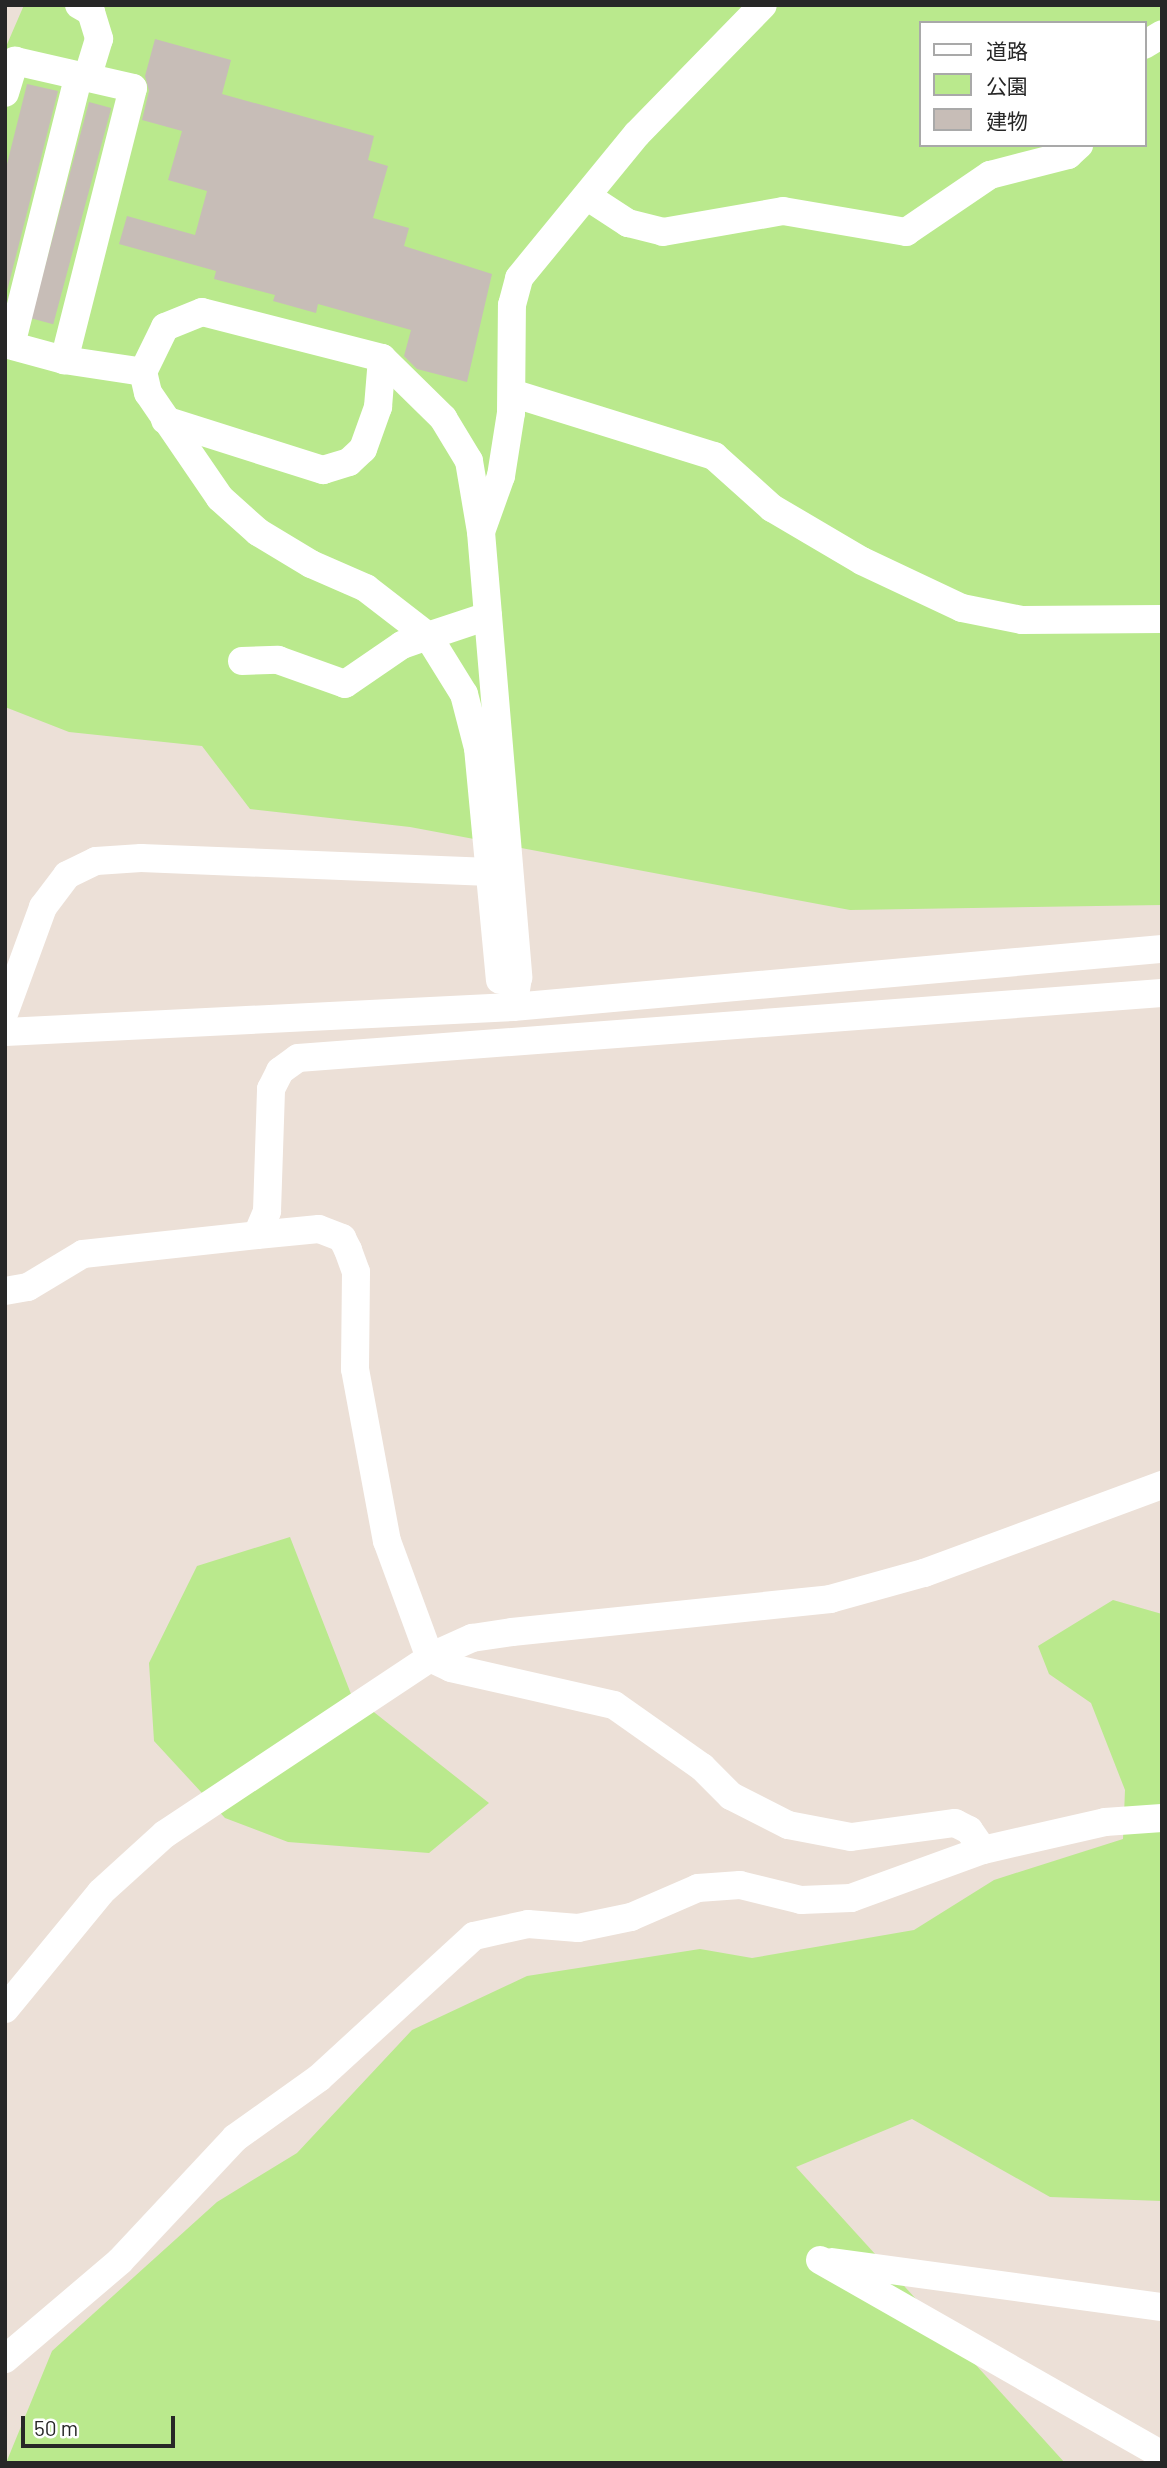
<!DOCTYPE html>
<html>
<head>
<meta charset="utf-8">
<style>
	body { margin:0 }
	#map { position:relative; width:1167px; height:2468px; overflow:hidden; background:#ece0d7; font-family:Barlow,"Noto Sans JP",sans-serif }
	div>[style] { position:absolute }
	.green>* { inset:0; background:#bae98d }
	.building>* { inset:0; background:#c7bdb7; transform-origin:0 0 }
	.minor>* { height:28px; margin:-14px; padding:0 14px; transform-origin:14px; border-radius:14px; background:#fff }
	span { translate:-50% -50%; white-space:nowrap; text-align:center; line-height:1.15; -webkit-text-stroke:7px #fff; paint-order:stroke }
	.frame { position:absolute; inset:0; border:7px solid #272727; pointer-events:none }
	.legend { position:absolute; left:919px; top:21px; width:228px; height:126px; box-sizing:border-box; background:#fff; border:2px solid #a9a9a9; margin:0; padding:9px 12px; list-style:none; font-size:21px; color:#272727 }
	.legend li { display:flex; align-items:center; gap:14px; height:35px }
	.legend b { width:35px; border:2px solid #a9a9a9 }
	.scale { position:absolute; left:21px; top:2416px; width:154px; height:32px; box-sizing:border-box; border:4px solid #272727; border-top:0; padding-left:9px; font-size:21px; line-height:24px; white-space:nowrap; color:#272727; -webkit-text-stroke:5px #fff; paint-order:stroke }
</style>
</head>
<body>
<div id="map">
	<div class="green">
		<div style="clip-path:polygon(evenodd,24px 5px,1162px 5px,1162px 905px,850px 910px,410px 827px,250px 809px,202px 746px,69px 732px,5px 707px,5px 49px,24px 5px,920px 23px,1144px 23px,1144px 145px,920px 145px,920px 23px)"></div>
		<div style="clip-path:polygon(290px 1537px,351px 1694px,489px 1803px,429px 1853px,288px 1842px,225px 1818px,154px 1741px,149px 1663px,197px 1566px)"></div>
		<div style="clip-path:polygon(1113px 1600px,1162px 1614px,1162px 2201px,1050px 2197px,912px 2119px,796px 2167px,1065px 2463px,6px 2463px,52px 2351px,217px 2202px,297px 2153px,412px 2030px,527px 1976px,700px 1949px,752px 1958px,914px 1930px,994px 1880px,1123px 1839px,1125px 1790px,1091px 1703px,1049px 1674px,1038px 1646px)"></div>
	</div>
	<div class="building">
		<div style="clip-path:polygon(155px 39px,231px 60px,222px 94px,374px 136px,368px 160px,388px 166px,373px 218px,409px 228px,404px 246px,492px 274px,467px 382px,417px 369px,404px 356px,411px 330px,318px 304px,316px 313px,273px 301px,275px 295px,214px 279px,216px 271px,119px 244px,127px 216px,195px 235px,207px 191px,168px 180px,182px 131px,142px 120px,149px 91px,145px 76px)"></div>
		<div style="clip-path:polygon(27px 84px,58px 91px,6px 295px,5px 172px)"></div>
		<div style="left:89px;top:102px;width:23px;height:224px;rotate:15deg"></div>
	</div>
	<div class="minor">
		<div style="left:79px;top:5px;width:14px;rotate:30deg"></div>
		<div style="left:91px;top:12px;width:28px;rotate:73deg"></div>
		<div style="left:99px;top:39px;width:39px;rotate:107deg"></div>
		<div style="left:1144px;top:45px;width:21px;rotate:-31deg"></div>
		<div style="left:5px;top:93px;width:34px;rotate:-73deg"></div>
		<div style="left:15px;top:61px;width:121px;rotate:12.9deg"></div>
		<div style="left:133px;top:88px;width:281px;rotate:104.2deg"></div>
		<div style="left:588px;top:197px;width:48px;rotate:33deg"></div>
		<div style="left:628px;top:223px;width:36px;rotate:14deg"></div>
		<div style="left:663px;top:232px;width:122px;rotate:-9.9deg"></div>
		<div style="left:783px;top:211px;width:125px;rotate:9.7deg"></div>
		<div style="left:906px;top:232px;width:102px;rotate:-34.2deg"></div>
		<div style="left:990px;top:175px;width:81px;rotate:-14.4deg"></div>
		<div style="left:1068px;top:155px;width:15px;rotate:-42deg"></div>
		<div style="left:5px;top:344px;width:61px;rotate:15.2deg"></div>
		<div style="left:64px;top:360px;width:80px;rotate:8.6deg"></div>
		<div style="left:11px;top:345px;width:278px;rotate:-75.9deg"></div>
		<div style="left:512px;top:393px;width:212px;rotate:17.3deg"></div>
		<div style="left:714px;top:456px;width:78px;rotate:41.9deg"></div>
		<div style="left:772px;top:508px;width:104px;rotate:30.5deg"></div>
		<div style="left:862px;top:561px;width:110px;rotate:25.2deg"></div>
		<div style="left:962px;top:608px;width:61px;rotate:11.3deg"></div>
		<div style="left:1022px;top:620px;width:140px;rotate:-0.4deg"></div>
		<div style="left:165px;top:420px;width:166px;rotate:17.6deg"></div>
		<div style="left:323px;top:470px;width:27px;rotate:-17deg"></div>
		<div style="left:349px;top:462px;width:19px;rotate:-43deg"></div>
		<div style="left:363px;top:449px;width:45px;rotate:-70.3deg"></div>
		<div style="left:378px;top:407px;width:49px;rotate:-85.3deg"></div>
		<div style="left:482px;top:529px;width:56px;rotate:-70.3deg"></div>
		<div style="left:501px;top:476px;width:64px;rotate:-81deg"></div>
		<div style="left:511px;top:413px;width:108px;rotate:-89.5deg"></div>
		<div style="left:512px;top:305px;width:28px;rotate:-75deg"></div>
		<div style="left:519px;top:278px;width:186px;rotate:-50.7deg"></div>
		<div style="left:637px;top:134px;width:180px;rotate:-45.7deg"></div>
		<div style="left:488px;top:616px;width:63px;rotate:161.6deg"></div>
		<div style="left:428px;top:636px;width:78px;rotate:-142.3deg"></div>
		<div style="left:366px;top:588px;width:60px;rotate:-156.4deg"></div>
		<div style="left:311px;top:564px;width:62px;rotate:-148.9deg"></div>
		<div style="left:258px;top:532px;width:51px;rotate:-138.2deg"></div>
		<div style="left:220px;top:498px;width:127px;rotate:-124.4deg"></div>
		<div style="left:148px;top:393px;width:22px;rotate:-103deg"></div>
		<div style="left:143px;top:372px;width:50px;rotate:-63.9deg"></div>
		<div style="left:165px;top:327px;width:40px;rotate:-22deg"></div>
		<div style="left:202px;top:312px;width:186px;rotate:14.3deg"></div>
		<div style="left:382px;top:358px;width:86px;rotate:44.5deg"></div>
		<div style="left:443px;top:418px;width:50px;rotate:58.8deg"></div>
		<div style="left:469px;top:461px;width:72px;rotate:80.4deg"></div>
		<div style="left:481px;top:532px;width:447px;rotate:85.2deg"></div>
		<div style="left:518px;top:977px;width:30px;rotate:99deg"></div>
		<div style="left:242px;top:661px;width:36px;rotate:-2deg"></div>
		<div style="left:278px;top:660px;width:71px;rotate:19.7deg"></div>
		<div style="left:345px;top:684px;width:69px;rotate:-34.4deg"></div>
		<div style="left:402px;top:645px;width:28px;rotate:-19deg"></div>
		<div style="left:428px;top:636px;width:68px;rotate:58.2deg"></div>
		<div style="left:464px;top:694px;width:56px;rotate:75.5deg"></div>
		<div style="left:478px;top:748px;width:233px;rotate:84.6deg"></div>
		<div style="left:5px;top:1011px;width:111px;rotate:-69.9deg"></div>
		<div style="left:43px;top:907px;width:40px;rotate:-53deg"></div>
		<div style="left:67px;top:875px;width:32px;rotate:-26deg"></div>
		<div style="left:96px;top:861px;width:45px;rotate:-3.8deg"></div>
		<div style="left:141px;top:858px;width:368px;rotate:2.3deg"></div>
		<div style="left:5px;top:1032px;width:509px;rotate:-2.82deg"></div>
		<div style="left:513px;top:1007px;width:652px;rotate:-5.11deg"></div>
		<div style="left:257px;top:1235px;width:62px;rotate:-5.5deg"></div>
		<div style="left:319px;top:1229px;width:25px;rotate:21deg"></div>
		<div style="left:342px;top:1238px;width:13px;rotate:63deg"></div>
		<div style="left:348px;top:1250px;width:23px;rotate:70deg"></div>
		<div style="left:356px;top:1272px;width:97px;rotate:90.6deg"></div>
		<div style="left:355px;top:1369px;width:175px;rotate:79.5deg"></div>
		<div style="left:387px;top:1541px;width:125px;rotate:69.8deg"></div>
		<div style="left:430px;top:1658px;width:23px;rotate:25deg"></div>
		<div style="left:451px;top:1668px;width:167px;rotate:12.8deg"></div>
		<div style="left:614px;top:1705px;width:108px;rotate:35.2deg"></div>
		<div style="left:702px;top:1767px;width:41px;rotate:45deg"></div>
		<div style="left:731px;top:1796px;width:64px;rotate:27deg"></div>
		<div style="left:788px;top:1825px;width:64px;rotate:10.8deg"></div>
		<div style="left:851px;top:1837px;width:105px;rotate:-7.7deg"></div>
		<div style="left:955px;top:1823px;width:16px;rotate:27deg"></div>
		<div style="left:969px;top:1830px;width:24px;rotate:55deg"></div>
		<div style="left:5px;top:1291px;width:23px;rotate:-10deg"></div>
		<div style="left:28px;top:1287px;width:64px;rotate:-31deg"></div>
		<div style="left:83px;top:1254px;width:175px;rotate:-6.2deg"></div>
		<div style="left:257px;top:1235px;width:26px;rotate:-67deg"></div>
		<div style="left:267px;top:1211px;width:122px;rotate:-88.1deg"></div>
		<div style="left:271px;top:1089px;width:20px;rotate:-63deg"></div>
		<div style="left:280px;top:1071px;width:22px;rotate:-36deg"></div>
		<div style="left:298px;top:1058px;width:866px;rotate:-4.3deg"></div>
		<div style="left:5px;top:2009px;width:151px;rotate:-50.6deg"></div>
		<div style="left:101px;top:1892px;width:86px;rotate:-42.2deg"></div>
		<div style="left:165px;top:1834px;width:323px;rotate:-33.6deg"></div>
		<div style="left:434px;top:1655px;width:42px;rotate:-24.1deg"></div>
		<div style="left:472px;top:1638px;width:40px;rotate:-8.5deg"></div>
		<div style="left:512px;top:1632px;width:320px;rotate:-5.9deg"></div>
		<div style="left:830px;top:1599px;width:98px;rotate:-15.5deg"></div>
		<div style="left:924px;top:1573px;width:254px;rotate:-20.3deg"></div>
		<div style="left:820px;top:2260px;width:394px;rotate:29.7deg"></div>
		<div style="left:832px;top:2262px;width:333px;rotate:7.8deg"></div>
		<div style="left:5px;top:2359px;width:151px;rotate:-40.4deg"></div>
		<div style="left:120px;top:2261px;width:168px;rotate:-46.9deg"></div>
		<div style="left:235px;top:2138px;width:103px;rotate:-35.5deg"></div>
		<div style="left:319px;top:2078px;width:210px;rotate:-42.5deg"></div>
		<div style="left:474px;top:1936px;width:55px;rotate:-12.5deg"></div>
		<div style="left:528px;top:1924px;width:50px;rotate:4.6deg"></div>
		<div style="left:578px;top:1928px;width:54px;rotate:-11.7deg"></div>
		<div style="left:631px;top:1917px;width:73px;rotate:-23.4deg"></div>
		<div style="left:698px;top:1888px;width:42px;rotate:-4.1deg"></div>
		<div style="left:740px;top:1885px;width:63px;rotate:13.8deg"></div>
		<div style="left:801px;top:1900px;width:50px;rotate:-2.3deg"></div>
		<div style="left:851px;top:1898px;width:140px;rotate:-20deg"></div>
		<div style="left:983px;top:1850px;width:125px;rotate:-12.9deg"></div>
		<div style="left:1105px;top:1822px;width:57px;rotate:-4deg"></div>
	</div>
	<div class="frame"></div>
	<ul class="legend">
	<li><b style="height:9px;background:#fff"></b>道路</li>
	<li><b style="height:19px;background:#bae98d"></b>公園</li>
	<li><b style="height:19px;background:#c7bdb7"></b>建物</li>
	</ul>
	<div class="scale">50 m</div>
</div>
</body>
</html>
